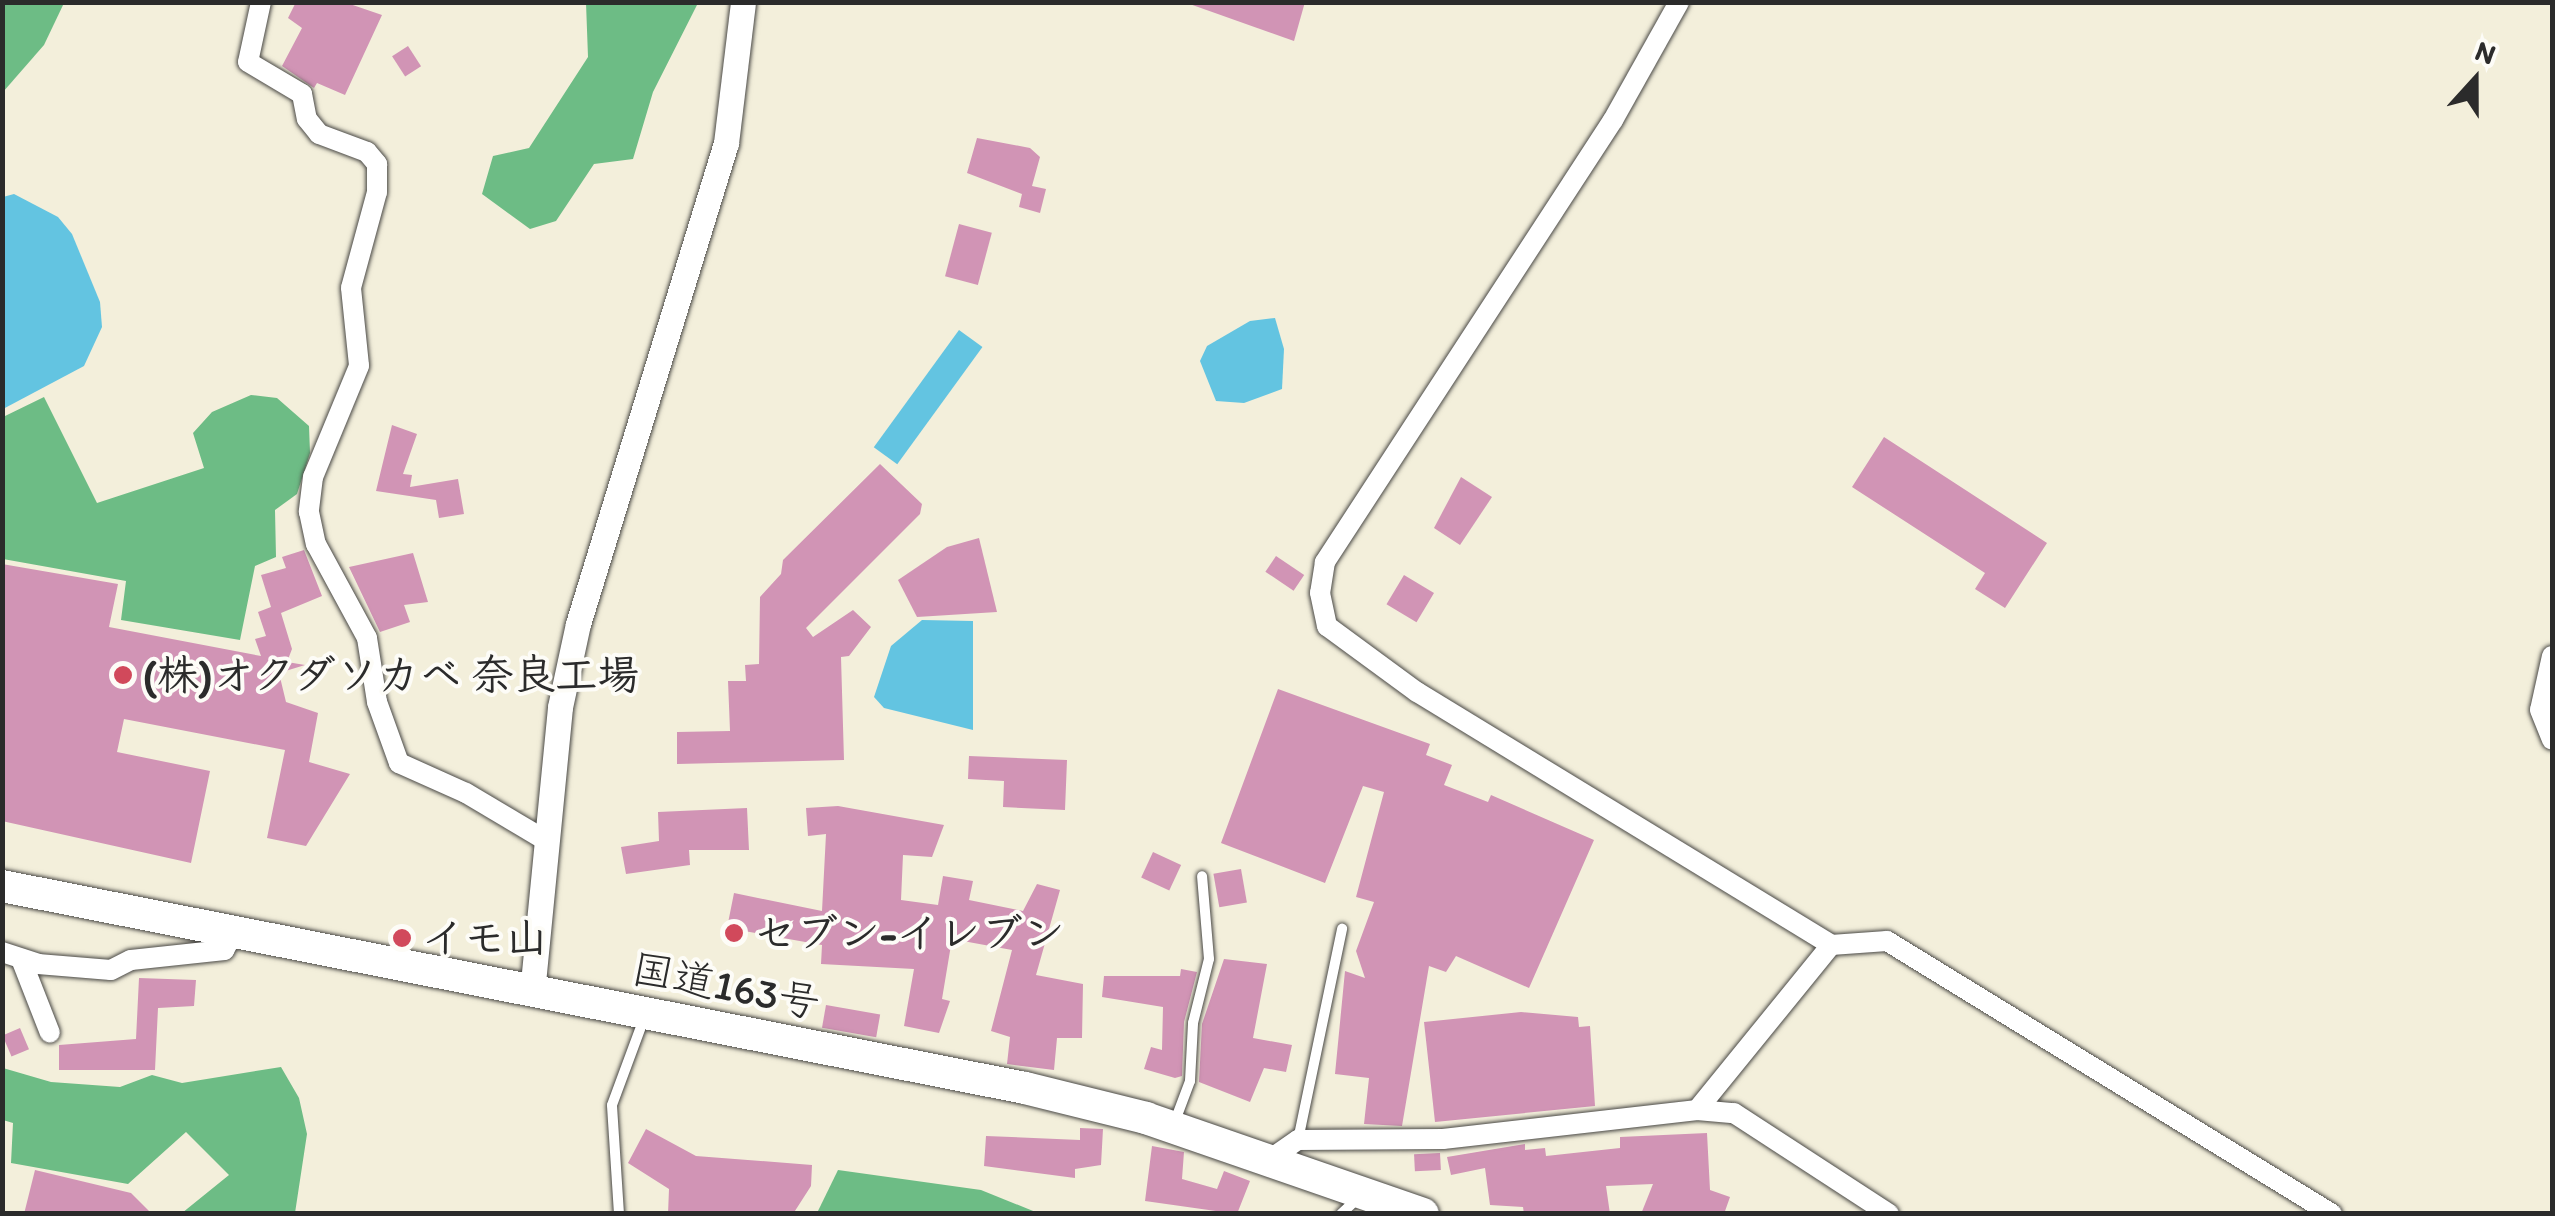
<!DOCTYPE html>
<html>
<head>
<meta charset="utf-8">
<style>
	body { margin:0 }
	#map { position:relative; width:2555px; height:1216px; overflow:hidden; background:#f3efdb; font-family:Itim,"Klee One",sans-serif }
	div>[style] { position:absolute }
	.forest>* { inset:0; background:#6dbc85 }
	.water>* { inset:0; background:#63c4e1; transform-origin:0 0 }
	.building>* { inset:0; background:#d194b5; transform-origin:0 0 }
	.roads { filter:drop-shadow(0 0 2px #494845) drop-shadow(0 0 2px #494845) }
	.service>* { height:10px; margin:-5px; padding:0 5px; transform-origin:5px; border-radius:5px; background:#fff }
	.minor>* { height:20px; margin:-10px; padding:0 10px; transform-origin:10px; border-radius:10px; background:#fff }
	.tertiary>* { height:25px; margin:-12.5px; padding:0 12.5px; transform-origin:12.5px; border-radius:12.5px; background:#fff }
	.trunk>* { height:32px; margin:-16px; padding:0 16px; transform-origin:16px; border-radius:16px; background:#fff }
	.dots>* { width:28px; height:28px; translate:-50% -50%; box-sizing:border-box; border:5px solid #fdfcf7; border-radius:50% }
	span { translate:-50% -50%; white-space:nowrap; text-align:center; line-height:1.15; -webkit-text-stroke:8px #fdfcf7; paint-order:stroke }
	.poi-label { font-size:42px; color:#2b2b2b; font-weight:700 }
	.left { translate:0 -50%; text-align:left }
	.street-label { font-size:42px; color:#2b2b2b }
	.frame { position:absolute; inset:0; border:5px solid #2b2b2b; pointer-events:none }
	.north { position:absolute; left:2425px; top:30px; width:100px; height:100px; -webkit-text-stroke:8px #fdfcf7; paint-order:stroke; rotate:21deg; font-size:28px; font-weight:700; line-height:40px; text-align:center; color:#2b2b2b }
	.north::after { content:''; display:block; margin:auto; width:35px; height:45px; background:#2b2b2b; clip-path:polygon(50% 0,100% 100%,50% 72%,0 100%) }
</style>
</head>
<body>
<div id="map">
	<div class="forest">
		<div style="clip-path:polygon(3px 2px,64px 3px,44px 45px,3px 92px)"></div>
		<div style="clip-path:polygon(586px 3px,698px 3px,653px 92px,633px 159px,594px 164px,556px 221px,530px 229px,482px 194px,493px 156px,529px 148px,588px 57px)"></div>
		<div style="clip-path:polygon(251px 395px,277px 398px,309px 426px,310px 453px,297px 494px,275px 510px,276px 557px,255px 566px,240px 640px,121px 620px,126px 581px,3px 559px,3px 417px,44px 397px,97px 503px,204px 468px,193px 433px,212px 412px)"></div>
		<div style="clip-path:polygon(281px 1067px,299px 1098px,307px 1134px,295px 1213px,182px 1213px,229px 1175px,186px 1132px,128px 1184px,11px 1163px,13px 1123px,3px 1120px,3px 1068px,51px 1082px,120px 1087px,152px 1075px,182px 1083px)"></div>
		<div style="clip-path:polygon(838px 1170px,981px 1190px,1038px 1213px,817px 1213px)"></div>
	</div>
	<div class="water">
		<div style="clip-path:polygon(14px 194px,58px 217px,72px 234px,100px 302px,102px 327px,84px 366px,3px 409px,3px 197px)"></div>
		<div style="clip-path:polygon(1275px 318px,1284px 349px,1282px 389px,1244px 403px,1216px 401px,1200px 361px,1207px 346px,1250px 321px)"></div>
		<div style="left:959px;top:330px;width:29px;height:145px;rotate:36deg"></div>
		<div style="clip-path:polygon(922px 620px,973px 621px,973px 730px,884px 708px,874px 697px,891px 646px)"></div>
	</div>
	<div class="building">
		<div style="clip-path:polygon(296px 2px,344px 2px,382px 15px,345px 95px,317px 83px,314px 88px,282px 66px,302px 28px,288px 18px)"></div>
		<div style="clip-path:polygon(1184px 2px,1305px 2px,1294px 41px)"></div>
		<div style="left:408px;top:46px;width:24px;height:19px;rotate:57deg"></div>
		<div style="clip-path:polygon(977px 138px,1030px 148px,1040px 157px,1032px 186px,1046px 189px,1040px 213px,1019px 207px,1022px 194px,967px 173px)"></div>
		<div style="left:959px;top:224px;width:34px;height:54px;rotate:15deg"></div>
		<div style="clip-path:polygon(392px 425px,417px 434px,403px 474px,412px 475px,410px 487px,458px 479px,464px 514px,439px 518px,436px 500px,376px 491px)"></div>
		<div style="clip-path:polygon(1884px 437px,2047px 543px,2005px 608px,1975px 589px,1985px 573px,1852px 487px)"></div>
		<div style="clip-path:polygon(880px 464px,922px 504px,920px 514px,806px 628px,813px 637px,853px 610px,871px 627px,849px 656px,841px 657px,844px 760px,677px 764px,677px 732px,730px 731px,728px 681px,746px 681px,745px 665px,759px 664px,760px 597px,781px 574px,783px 560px)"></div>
		<div style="clip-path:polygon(1461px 477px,1492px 497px,1460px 545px,1434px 528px)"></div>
		<div style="clip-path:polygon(979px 538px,997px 612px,917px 617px,898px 580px,947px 547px)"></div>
		<div style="clip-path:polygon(304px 550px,322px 596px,281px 613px,292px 649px,287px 662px,305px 665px,279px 673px,286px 702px,318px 713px,309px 762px,350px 774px,306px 846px,267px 838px,285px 750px,124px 719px,117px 752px,210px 771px,191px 863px,2px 821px,2px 564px,118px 584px,109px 627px,261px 656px,255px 639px,266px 636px,258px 612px,271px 607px,261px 575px,286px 568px,282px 557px)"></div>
		<div style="clip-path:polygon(413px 553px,428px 602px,404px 605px,410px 622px,380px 632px,349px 567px)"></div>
		<div style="left:1276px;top:556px;width:34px;height:19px;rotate:34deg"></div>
		<div style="left:1404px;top:575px;width:35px;height:34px;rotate:31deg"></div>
		<div style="clip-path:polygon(1278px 689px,1430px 744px,1426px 755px,1452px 765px,1444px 785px,1488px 802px,1491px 795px,1594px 840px,1529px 988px,1456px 956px,1446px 972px,1429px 966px,1402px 1126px,1364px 1124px,1369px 1078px,1335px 1074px,1345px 971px,1365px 978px,1356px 951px,1374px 902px,1356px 897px,1384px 792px,1363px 786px,1325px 883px,1221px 843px)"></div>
		<div style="clip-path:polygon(969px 756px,1067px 760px,1065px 810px,1003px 807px,1004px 781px,968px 779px)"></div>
		<div style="clip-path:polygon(838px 806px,944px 825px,932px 857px,903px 855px,901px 900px,938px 905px,943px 876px,973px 881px,969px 900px,1023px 911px,1037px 884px,1060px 890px,1036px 975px,1083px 984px,1082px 1038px,1057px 1038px,1054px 1070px,1007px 1064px,1010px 1037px,991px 1031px,1012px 950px,952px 939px,942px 999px,950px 1001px,939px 1033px,904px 1026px,914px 969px,821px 964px,822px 945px,727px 928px,734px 893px,822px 911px,826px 834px,808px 836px,806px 808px)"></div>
		<div style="clip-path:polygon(747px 808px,749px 850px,689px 850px,690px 865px,626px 874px,621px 847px,659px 841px,658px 812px)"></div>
		<div style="left:1153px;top:852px;width:31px;height:28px;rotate:25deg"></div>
		<div style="left:1241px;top:869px;width:34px;height:28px;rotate:80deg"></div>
		<div style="clip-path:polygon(1224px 959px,1267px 964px,1253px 1038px,1292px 1045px,1286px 1072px,1264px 1068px,1250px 1102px,1199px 1082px,1202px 1024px)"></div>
		<div style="clip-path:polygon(1181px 969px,1197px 972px,1184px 1022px,1182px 1076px,1175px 1078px,1144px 1069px,1151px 1047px,1162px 1050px,1163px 1007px,1102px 997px,1104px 976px,1180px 976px)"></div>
		<div style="clip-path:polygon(139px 978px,196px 980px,194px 1006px,158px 1008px,155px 1070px,59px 1070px,59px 1045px,136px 1039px)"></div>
		<div style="left:826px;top:1005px;width:55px;height:23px;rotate:10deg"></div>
		<div style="clip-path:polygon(1521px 1012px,1578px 1017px,1579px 1027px,1590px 1026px,1595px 1106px,1435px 1122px,1424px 1022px)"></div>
		<div style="left:20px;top:1028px;width:23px;height:19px;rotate:67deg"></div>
		<div style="clip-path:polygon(1080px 1128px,1103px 1129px,1101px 1165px,1075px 1169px,1075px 1178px,984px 1166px,986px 1136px,1080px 1140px)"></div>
		<div style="clip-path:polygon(646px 1129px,696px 1156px,812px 1165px,811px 1186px,793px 1214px,668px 1214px,669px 1189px,628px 1163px)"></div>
		<div style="clip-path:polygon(1707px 1133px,1710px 1190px,1730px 1197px,1724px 1214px,1641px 1214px,1653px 1184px,1606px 1186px,1610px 1214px,1524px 1214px,1523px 1207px,1490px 1205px,1485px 1168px,1451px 1175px,1447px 1157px,1525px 1144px,1525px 1150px,1545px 1148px,1546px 1156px,1620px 1148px,1620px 1137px)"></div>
		<div style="clip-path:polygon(1152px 1146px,1184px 1152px,1182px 1179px,1217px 1189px,1224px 1171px,1250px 1181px,1237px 1214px,1145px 1201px)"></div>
		<div style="left:1440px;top:1153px;width:17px;height:26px;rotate:87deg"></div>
		<div style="clip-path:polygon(35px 1170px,131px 1193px,152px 1214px,24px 1214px)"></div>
	</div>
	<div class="roads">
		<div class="service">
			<div style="left:1175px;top:1121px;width:43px;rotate:-69.4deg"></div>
			<div style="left:1190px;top:1081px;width:58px;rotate:-87deg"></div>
			<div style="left:1193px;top:1023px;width:66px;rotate:-76deg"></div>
			<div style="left:1209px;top:959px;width:83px;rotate:-94.8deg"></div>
			<div style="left:1298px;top:1140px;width:216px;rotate:-78.2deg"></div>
			<div style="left:619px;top:1214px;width:109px;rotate:-93.7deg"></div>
			<div style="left:612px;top:1105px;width:95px;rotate:-69.7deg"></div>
			<div style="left:1341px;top:1214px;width:25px;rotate:-43deg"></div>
		</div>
		<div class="minor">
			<div style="left:261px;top:2px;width:61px;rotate:102.2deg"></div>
			<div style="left:248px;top:62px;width:63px;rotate:30.7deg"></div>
			<div style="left:302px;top:94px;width:25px;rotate:79deg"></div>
			<div style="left:307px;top:119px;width:19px;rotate:51deg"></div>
			<div style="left:319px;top:134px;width:51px;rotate:20.6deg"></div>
			<div style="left:367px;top:152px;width:16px;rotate:50deg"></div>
			<div style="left:377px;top:164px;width:28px;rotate:90deg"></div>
			<div style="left:377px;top:192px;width:99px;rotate:105.2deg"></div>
			<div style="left:351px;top:288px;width:78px;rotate:84.1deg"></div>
			<div style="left:359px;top:366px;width:120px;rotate:112.5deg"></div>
			<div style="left:313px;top:477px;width:35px;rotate:97deg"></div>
			<div style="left:309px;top:512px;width:33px;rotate:78deg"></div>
			<div style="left:316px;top:544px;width:107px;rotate:61.5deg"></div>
			<div style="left:367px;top:638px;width:65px;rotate:81.1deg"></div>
			<div style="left:377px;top:702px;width:65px;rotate:70.2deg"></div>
			<div style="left:399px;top:763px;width:73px;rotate:24.1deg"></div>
			<div style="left:466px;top:793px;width:92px;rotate:30.7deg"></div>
			<div style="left:1679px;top:2px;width:135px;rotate:119.2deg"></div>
			<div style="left:1613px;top:120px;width:528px;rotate:123.09deg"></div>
			<div style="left:1325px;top:562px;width:31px;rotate:99deg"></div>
			<div style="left:1320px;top:593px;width:34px;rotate:78deg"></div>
			<div style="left:1327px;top:626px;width:112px;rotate:36.3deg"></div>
			<div style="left:1417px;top:692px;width:485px;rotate:31.4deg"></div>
			<div style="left:1831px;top:945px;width:56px;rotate:-4.1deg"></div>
			<div style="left:1887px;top:941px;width:522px;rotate:31.53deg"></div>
			<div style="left:2552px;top:656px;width:55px;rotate:102.5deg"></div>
			<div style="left:2540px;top:710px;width:32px;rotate:68deg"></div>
			<div style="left:2px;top:952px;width:38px;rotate:18deg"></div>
			<div style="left:38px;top:964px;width:73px;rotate:4.7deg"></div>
			<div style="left:111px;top:970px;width:22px;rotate:-27deg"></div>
			<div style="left:131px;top:960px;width:94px;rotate:-6.1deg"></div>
			<div style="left:224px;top:950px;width:22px;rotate:-60deg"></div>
			<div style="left:21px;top:959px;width:79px;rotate:68.6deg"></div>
			<div style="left:1697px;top:1110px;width:213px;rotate:-50.9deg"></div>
			<div style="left:1272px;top:1158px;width:32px;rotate:-35deg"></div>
			<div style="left:1298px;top:1140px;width:145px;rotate:-0.4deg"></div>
			<div style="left:1443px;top:1139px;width:256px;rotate:-6.5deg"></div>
			<div style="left:1697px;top:1110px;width:37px;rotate:5deg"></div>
			<div style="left:1734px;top:1113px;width:185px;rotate:33.1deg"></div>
		</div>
		<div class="tertiary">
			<div style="left:532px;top:993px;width:287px;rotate:-84.4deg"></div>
			<div style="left:560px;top:707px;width:85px;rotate:-77.8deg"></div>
			<div style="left:578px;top:624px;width:503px;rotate:-72.9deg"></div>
			<div style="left:726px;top:143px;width:142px;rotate:-83.1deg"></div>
		</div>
		<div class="trunk">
			<div style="left:2px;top:886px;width:1043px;rotate:11.17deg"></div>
			<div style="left:1025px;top:1088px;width:125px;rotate:13.9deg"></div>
			<div style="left:1146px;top:1118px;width:293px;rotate:19.1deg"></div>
		</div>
	</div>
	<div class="dots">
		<div style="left:123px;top:675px;background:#d1495b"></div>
		<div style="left:734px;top:933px;background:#d1495b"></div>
		<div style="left:402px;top:938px;background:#d1495b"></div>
	</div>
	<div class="poi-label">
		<span class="left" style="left:143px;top:675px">(株)オクダソカベ 奈良工場</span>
		<span class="left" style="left:754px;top:933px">セブン-イレブン</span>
		<span class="left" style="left:422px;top:938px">イモ山</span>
	</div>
	<div class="street-label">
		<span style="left:726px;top:986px;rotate:11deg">国道163号</span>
	</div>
	<div class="frame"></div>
	<div class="north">N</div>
</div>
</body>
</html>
